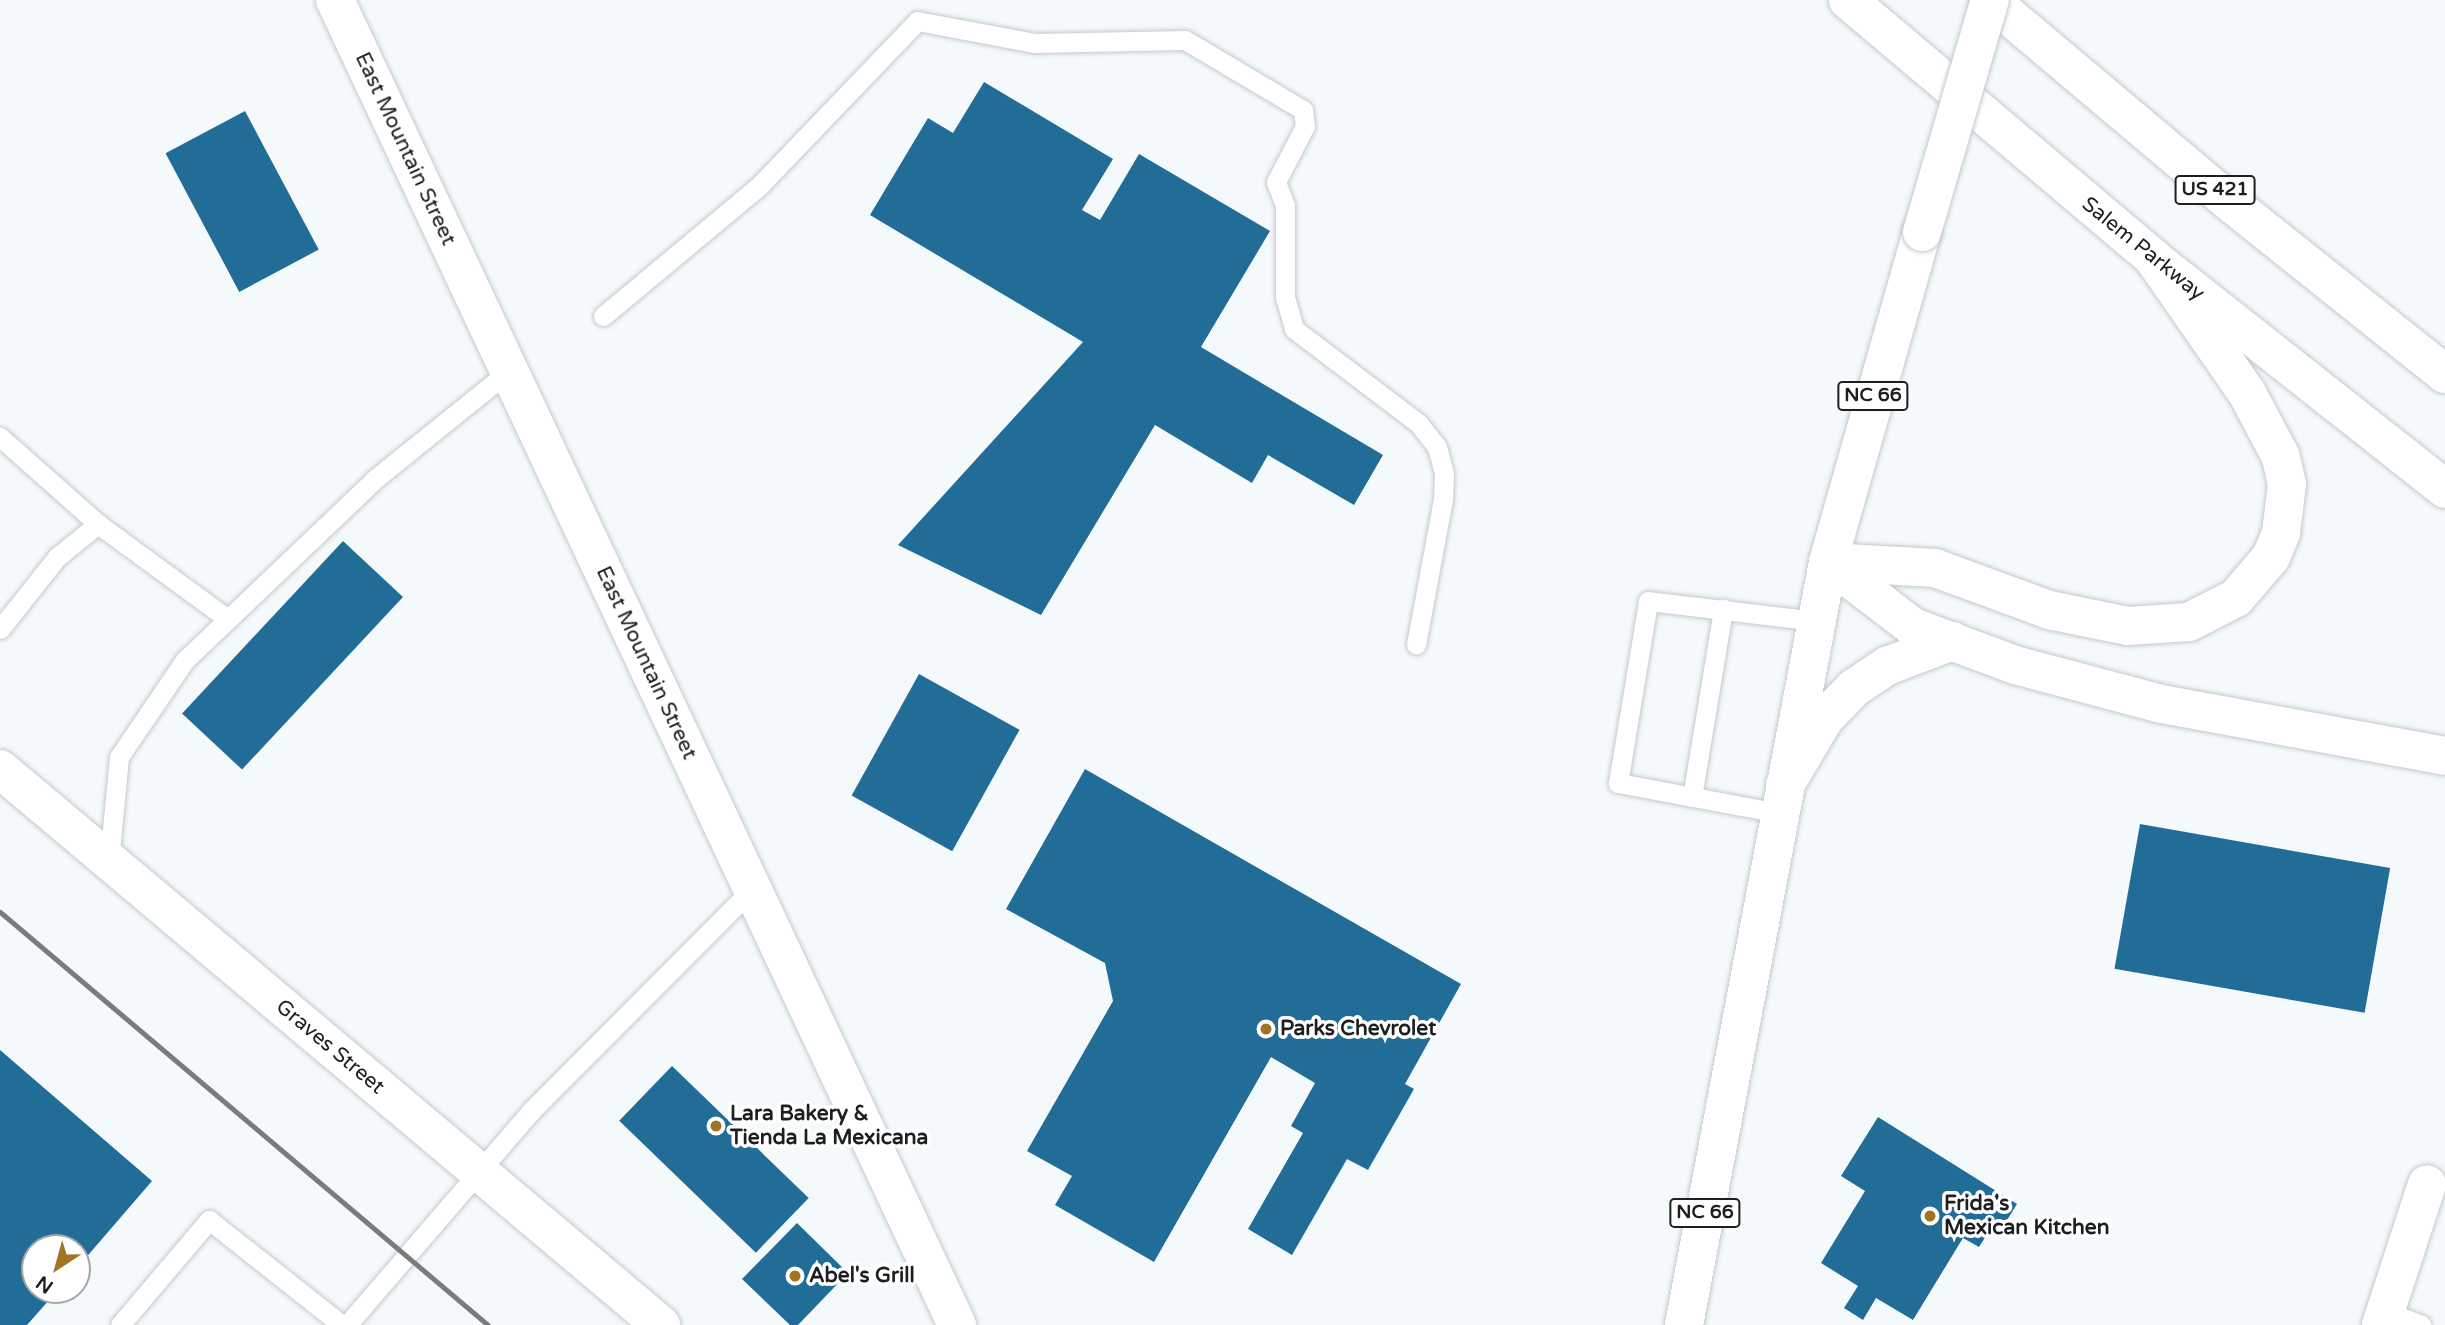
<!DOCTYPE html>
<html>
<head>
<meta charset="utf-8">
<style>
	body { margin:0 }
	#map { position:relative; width:2445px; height:1325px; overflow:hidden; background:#f4f9fc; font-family:"Varela Round",sans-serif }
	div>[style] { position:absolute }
	.building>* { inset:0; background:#226d98; transform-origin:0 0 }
	.roads { filter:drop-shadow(0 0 2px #c4c9cc) drop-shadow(0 0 2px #c4c9cc) }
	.service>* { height:19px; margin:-9.5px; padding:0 9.5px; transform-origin:9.5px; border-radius:9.5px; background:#fff }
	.minor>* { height:38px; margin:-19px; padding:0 19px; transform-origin:19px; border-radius:19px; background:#fff }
	.tertiary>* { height:38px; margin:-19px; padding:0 19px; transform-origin:19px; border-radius:19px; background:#fff }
	.primary>* { height:38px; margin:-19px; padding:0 19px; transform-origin:19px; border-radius:19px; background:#fff }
	.motorway>* { height:38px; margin:-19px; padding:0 19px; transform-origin:19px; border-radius:19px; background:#fff }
	.rail>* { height:5px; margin:-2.5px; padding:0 2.5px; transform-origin:2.5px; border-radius:2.5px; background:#797c7e }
	.bridges { filter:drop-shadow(0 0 2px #c4c9cc) drop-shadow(0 0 2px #c4c9cc) }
	.primary-bridge>* { height:38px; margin:-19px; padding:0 19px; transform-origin:19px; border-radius:19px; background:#fff }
	.dots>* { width:19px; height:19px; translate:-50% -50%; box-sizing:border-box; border:4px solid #fff; border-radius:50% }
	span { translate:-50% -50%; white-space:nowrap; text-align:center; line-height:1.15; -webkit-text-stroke:7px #fff; paint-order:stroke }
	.shield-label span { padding:2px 5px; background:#fff; border:2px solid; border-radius:5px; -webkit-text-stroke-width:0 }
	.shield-label { font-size:19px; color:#1c1e1f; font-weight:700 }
	.street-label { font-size:21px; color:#1c1e1f }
	.poi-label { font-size:21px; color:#1c1e1f; font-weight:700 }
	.left { translate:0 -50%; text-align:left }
	.north { position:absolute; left:21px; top:1234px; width:70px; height:70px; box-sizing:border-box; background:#fff; border:2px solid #a4a5a5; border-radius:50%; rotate:216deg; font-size:19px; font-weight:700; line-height:28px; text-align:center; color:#1c1e1f }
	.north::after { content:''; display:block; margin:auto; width:24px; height:32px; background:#9f7524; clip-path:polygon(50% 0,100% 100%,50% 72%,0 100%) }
</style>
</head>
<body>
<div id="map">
	<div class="building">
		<div style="clip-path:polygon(984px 82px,1113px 159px,1082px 210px,1100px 220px,1139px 154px,1270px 231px,1201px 347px,1383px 455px,1354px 505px,1268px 455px,1252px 483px,1155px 425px,1041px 615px,898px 545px,1083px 342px,870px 215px,928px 118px,953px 133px)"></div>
		<div style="left:245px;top:111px;width:157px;height:90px;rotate:62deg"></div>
		<div style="left:343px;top:541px;width:82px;height:236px;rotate:43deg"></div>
		<div style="left:919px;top:674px;width:115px;height:139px;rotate:29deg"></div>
		<div style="clip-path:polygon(1085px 769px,1461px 984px,1405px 1084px,1414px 1089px,1368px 1170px,1347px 1159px,1292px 1255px,1248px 1229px,1303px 1133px,1291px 1126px,1315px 1083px,1271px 1057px,1154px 1262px,1055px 1205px,1072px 1176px,1027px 1151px,1113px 1001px,1105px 963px,1006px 909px)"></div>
		<div style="left:2140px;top:824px;width:254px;height:147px;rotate:10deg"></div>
		<div style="clip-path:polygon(0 1050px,152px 1181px,77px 1268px,77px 1248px,35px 1248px,35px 1290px,58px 1290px,27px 1325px,0 1325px)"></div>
		<div style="left:672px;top:1066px;width:190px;height:76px;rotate:44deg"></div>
		<div style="clip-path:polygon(1878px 1117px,2017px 1204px,1999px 1233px,1991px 1228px,1979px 1247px,1963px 1238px,1913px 1320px,1876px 1298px,1863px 1320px,1844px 1308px,1858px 1286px,1821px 1263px,1865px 1191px,1841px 1176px)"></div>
		<div style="clip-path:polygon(797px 1223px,848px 1273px,798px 1325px,790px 1325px,742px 1279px)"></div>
	</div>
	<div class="roads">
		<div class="service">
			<div style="left:603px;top:316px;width:204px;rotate:-39.8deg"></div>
			<div style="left:760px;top:185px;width:227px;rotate:-46.2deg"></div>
			<div style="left:917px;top:21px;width:119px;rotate:10.6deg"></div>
			<div style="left:1034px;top:43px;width:151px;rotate:-1.1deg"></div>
			<div style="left:1185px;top:40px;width:137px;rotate:30.7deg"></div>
			<div style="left:1303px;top:110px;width:16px;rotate:83deg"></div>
			<div style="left:1305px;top:126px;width:63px;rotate:117.4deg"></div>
			<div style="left:1276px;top:182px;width:25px;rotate:69deg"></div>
			<div style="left:1285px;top:205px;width:92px;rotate:90deg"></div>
			<div style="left:1285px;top:297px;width:33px;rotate:74deg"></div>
			<div style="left:1294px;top:329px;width:157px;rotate:37.2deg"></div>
			<div style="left:1419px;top:424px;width:29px;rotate:52deg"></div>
			<div style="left:1437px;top:447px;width:27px;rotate:75deg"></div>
			<div style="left:1444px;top:473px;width:26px;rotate:92deg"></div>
			<div style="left:1443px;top:499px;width:148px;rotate:100.5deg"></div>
			<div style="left:0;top:437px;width:131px;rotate:41.6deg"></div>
			<div style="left:0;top:629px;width:92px;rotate:-51.6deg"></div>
			<div style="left:57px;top:557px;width:53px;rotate:-38.8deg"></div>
			<div style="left:98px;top:524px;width:161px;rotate:36.2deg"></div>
			<div style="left:1692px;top:797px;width:191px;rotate:-80.6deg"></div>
			<div style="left:1779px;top:813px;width:164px;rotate:-169.4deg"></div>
			<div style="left:1618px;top:783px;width:184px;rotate:-80.6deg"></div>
			<div style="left:1648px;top:601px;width:168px;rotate:6.8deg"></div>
			<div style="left:109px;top:861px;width:104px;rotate:-84.5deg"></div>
			<div style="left:119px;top:757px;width:117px;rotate:-55.8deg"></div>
			<div style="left:185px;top:660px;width:262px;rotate:-43.6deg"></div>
			<div style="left:375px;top:479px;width:172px;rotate:-38.9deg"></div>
			<div style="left:2385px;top:1311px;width:39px;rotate:21deg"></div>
			<div style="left:120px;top:1325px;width:138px;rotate:-49.7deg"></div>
			<div style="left:209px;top:1220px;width:169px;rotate:38.3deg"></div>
			<div style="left:347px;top:1325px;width:282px;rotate:-49.3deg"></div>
			<div style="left:531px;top:1111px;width:313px;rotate:-45.1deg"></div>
		</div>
		<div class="minor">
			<div style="left:2381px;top:1325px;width:148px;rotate:-71.9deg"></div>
		</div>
		<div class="tertiary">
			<div style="left:0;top:769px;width:864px;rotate:40.07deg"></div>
		</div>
		<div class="primary">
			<div style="left:335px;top:0;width:1464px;rotate:64.85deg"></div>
			<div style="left:1684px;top:1325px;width:776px;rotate:-79.31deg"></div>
			<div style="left:1828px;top:562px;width:343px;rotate:-74.1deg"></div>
		</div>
		<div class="motorway">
			<div style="left:1848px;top:0;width:401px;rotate:40.2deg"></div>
			<div style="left:2154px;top:259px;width:371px;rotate:38.3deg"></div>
			<div style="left:1990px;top:0;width:317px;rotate:40.1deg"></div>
			<div style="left:2232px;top:204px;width:273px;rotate:38.6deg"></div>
			<div style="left:1828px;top:562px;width:107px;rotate:3.2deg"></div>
			<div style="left:1935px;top:568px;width:121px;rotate:20.2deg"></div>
			<div style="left:2049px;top:610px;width:81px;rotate:11.4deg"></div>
			<div style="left:2128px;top:626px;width:61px;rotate:-3.8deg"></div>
			<div style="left:2189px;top:622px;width:53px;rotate:-27.1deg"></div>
			<div style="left:2236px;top:598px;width:54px;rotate:-49.5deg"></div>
			<div style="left:2271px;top:557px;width:26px;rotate:-67deg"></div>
			<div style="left:2281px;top:533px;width:49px;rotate:-83deg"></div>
			<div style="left:2287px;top:484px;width:28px;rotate:-103deg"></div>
			<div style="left:2281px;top:457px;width:72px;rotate:-118deg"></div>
			<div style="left:2247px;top:393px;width:163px;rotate:-124.8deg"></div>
			<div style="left:1828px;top:562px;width:107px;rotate:37.4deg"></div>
			<div style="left:1913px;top:627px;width:109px;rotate:20.4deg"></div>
			<div style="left:2015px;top:665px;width:152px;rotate:14.9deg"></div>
			<div style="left:2162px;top:704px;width:288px;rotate:10.4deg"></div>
			<div style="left:1785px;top:785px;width:78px;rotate:-59.2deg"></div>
			<div style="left:1825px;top:718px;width:42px;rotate:-46deg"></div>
			<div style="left:1854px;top:688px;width:40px;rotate:-34deg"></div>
			<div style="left:1887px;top:666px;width:70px;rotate:-21deg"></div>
		</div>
	</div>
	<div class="rail">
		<div style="left:0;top:912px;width:639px;rotate:40.24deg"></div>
	</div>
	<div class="bridges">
		<div class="primary-bridge">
			<div style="left:1922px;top:232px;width:242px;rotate:-73.7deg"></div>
		</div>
	</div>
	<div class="dots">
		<div style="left:1266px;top:1029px;background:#9f7524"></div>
		<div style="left:716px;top:1126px;background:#9f7524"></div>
		<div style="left:1930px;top:1216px;background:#9f7524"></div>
		<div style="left:795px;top:1276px;background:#9f7524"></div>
	</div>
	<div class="shield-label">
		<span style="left:2215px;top:190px">US 421</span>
		<span style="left:1873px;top:396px">NC 66</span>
		<span style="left:1705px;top:1213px">NC 66</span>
	</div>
	<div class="street-label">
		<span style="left:405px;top:149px;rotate:65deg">East Mountain Street</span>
		<span style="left:2143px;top:249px;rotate:39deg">Salem Parkway</span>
		<span style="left:646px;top:663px;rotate:65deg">East Mountain Street</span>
		<span style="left:330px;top:1047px;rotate:40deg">Graves Street</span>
	</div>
	<div class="poi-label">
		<span class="left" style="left:1280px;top:1029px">Parks Chevrolet</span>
		<span class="left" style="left:730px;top:1126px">Lara Bakery &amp;<br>Tienda La Mexicana</span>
		<span class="left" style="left:1944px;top:1216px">Frida's<br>Mexican Kitchen</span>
		<span class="left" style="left:809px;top:1276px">Abel's Grill</span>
	</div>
	<div class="north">N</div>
</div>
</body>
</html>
